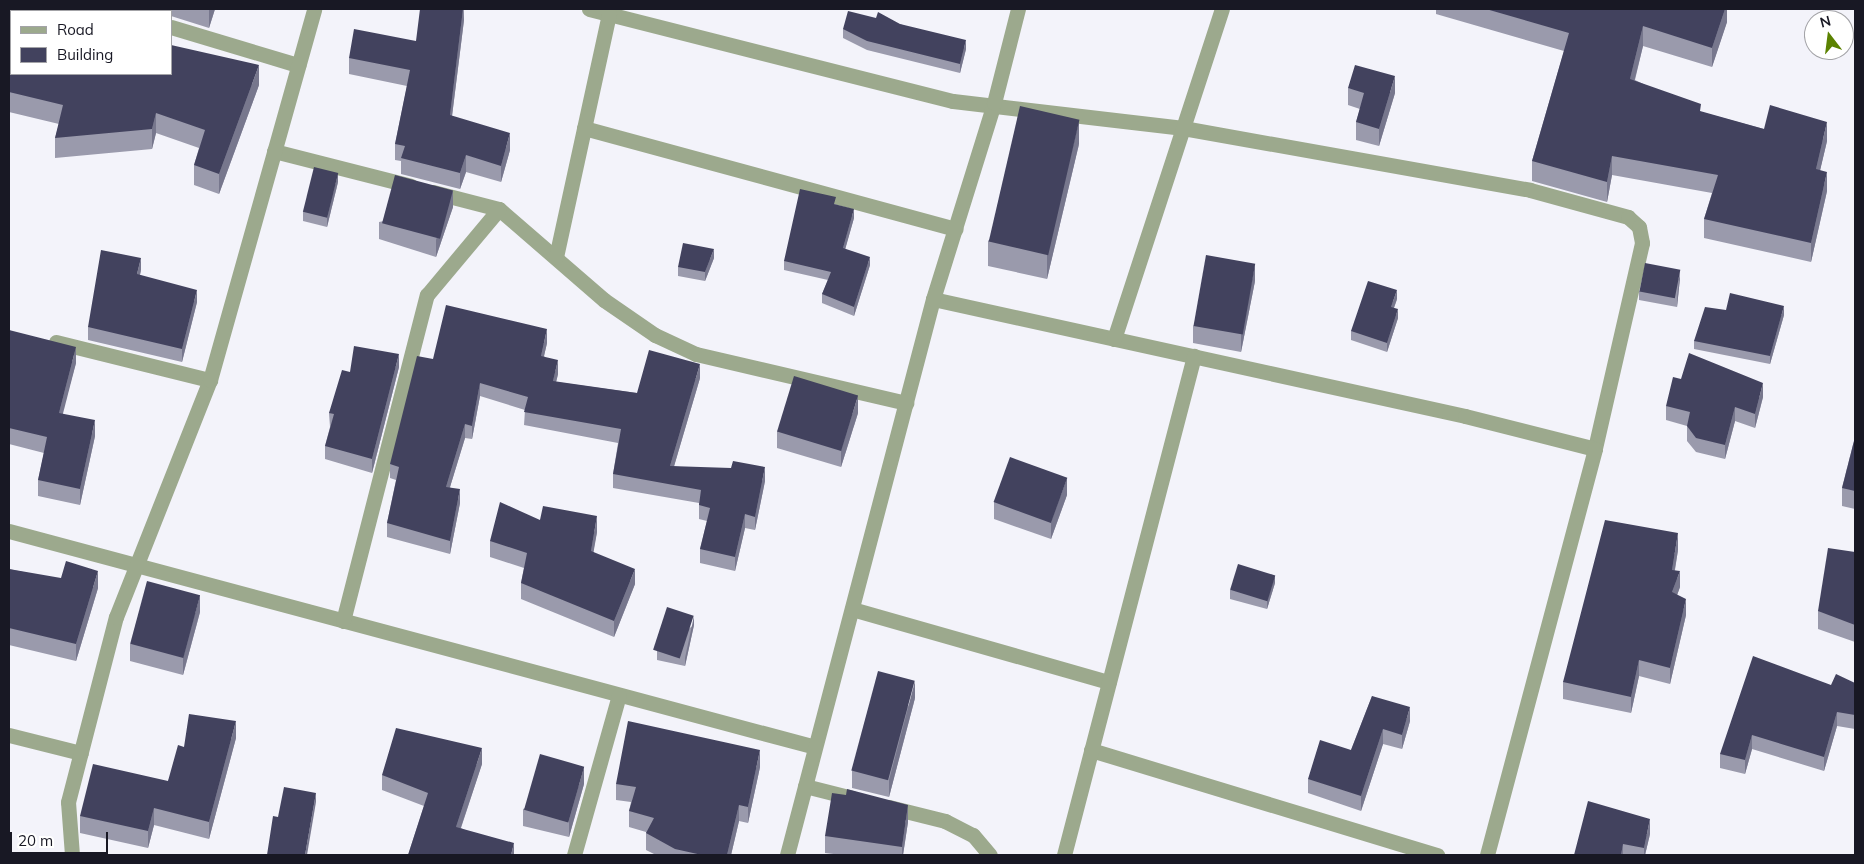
<!DOCTYPE html>
<html>
<head>
<meta charset="utf-8">
<style>
	body { margin:0 }
	#map { position:relative; width:1864px; height:864px; overflow:hidden; background:#f3f3fa; font-family:Mulish,sans-serif }
	div>[style] { position:absolute }
	.minor>* { height:15px; margin:-7.5px; padding:0 7.5px; transform-origin:7.5px; border-radius:7.5px; background:#9ca98d }
	.wall>* { inset:0; background:#9a9aac }
	.shaded-wall>* { inset:0; background:#77778d }
	.building>* { inset:0; background:#42425e; transform-origin:0 0 }
	span { translate:-50% -50%; white-space:nowrap; text-align:center; line-height:1.15; -webkit-text-stroke:5px #fff; paint-order:stroke }
	.frame { position:absolute; inset:0; border:10px solid #181824; pointer-events:none }
	.legend { position:absolute; left:10px; top:10px; width:162px; height:65px; box-sizing:border-box; background:#fff; border:1px solid #a3a3a7; margin:0; padding:6px 9px; list-style:none; font-size:15px; color:#181824 }
	.legend li { display:flex; align-items:center; gap:10px; height:25px }
	.legend b { width:25px; border:1px solid #a3a3a7 }
	.north { position:absolute; left:1804px; top:10px; width:50px; height:50px; box-sizing:border-box; background:#fff; border:1px solid #a3a3a7; border-radius:50%; rotate:345deg; font-size:14px; font-weight:700; line-height:20px; text-align:center; color:#181824 }
	.north::after { content:''; display:block; margin:auto; width:18px; height:22px; background:#5b8201; clip-path:polygon(50% 0,100% 100%,50% 72%,0 100%) }
	.scale { position:absolute; left:10px; top:832px; width:98px; height:22px; box-sizing:border-box; border:2px solid #181824; border-top:0; padding-left:6px; font-size:15px; line-height:18px; white-space:nowrap; color:#181824; -webkit-text-stroke:4px #fff; paint-order:stroke }
</style>
</head>
<body>
<div id="map">
	<div class="minor">
		<div style="left:106px;top:9px;width:10px;rotate:11deg"></div>
		<div style="left:589px;top:9px;width:375px;rotate:14.2deg"></div>
		<div style="left:953px;top:101px;width:232px;rotate:6.7deg"></div>
		<div style="left:1183px;top:128px;width:352px;rotate:10.1deg"></div>
		<div style="left:1530px;top:190px;width:102px;rotate:15.4deg"></div>
		<div style="left:1628px;top:217px;width:15px;rotate:42deg"></div>
		<div style="left:1639px;top:227px;width:16px;rotate:79deg"></div>
		<div style="left:1642px;top:243px;width:211px;rotate:102.9deg"></div>
		<div style="left:171px;top:27px;width:133px;rotate:16.7deg"></div>
		<div style="left:584px;top:128px;width:385px;rotate:15.2deg"></div>
		<div style="left:274px;top:151px;width:141px;rotate:14.3deg"></div>
		<div style="left:433px;top:192px;width:68px;rotate:14.4deg"></div>
		<div style="left:499px;top:209px;width:139px;rotate:40.9deg"></div>
		<div style="left:604px;top:300px;width:62px;rotate:34.5deg"></div>
		<div style="left:655px;top:335px;width:45px;rotate:24.9deg"></div>
		<div style="left:696px;top:354px;width:216px;rotate:13.1deg"></div>
		<div style="left:556px;top:257px;width:249px;rotate:-77.7deg"></div>
		<div style="left:933px;top:299px;width:545px;rotate:12.4deg"></div>
		<div style="left:1465px;top:416px;width:134px;rotate:14.2deg"></div>
		<div style="left:1595px;top:449px;width:420px;rotate:104.9deg"></div>
		<div style="left:1114px;top:339px;width:347px;rotate:-71.9deg"></div>
		<div style="left:56px;top:342px;width:159px;rotate:13.9deg"></div>
		<div style="left:9px;top:531px;width:834px;rotate:15deg"></div>
		<div style="left:852px;top:609px;width:267px;rotate:15.9deg"></div>
		<div style="left:343px;top:621px;width:337px;rotate:-75.6deg"></div>
		<div style="left:427px;top:295px;width:112px;rotate:-50.1deg"></div>
		<div style="left:9px;top:735px;width:74px;rotate:14deg"></div>
		<div style="left:1091px;top:750px;width:362px;rotate:16.9deg"></div>
		<div style="left:805px;top:786px;width:49px;rotate:14.3deg"></div>
		<div style="left:889px;top:807px;width:58px;rotate:14deg"></div>
		<div style="left:945px;top:821px;width:31px;rotate:27deg"></div>
		<div style="left:973px;top:835px;width:26px;rotate:50deg"></div>
		<div style="left:72px;top:855px;width:53px;rotate:-94.3deg"></div>
		<div style="left:68px;top:802px;width:191px;rotate:-75.5deg"></div>
		<div style="left:116px;top:617px;width:255px;rotate:-68.4deg"></div>
		<div style="left:210px;top:380px;width:385px;rotate:-74.3deg"></div>
		<div style="left:574px;top:855px;width:166px;rotate:-74.3deg"></div>
		<div style="left:787px;top:855px;width:575px;rotate:-75.29deg"></div>
		<div style="left:933px;top:299px;width:205px;rotate:-72.7deg"></div>
		<div style="left:994px;top:103px;width:97px;rotate:-75.7deg"></div>
		<div style="left:1064px;top:855px;width:516px;rotate:-75.4deg"></div>
	</div>
	<div class="wall">
		<div style="clip-path:polygon(163px 9px,215px 9px,209px 28px,171px 16px,171px 11px,163px 11px)"></div>
		<div style="clip-path:polygon(464px 9px,464px 20px,452px 116px,510px 150px,501px 182px,466px 172px,460px 189px,401px 174px,401px 161px,395px 160px,395px 144px,407px 86px,349px 74px,349px 58px,416px 41px)"></div>
		<div style="clip-path:polygon(1436px 9px,1727px 9px,1727px 22px,1712px 67px,1643px 46px,1635px 80px,1701px 112px,1764px 129px,1827px 141px,1820px 170px,1827px 191px,1811px 262px,1704px 238px,1704px 219px,1712px 193px,1612px 175px,1607px 202px,1532px 181px,1532px 161px,1564px 51px,1436px 14px)"></div>
		<div style="clip-path:polygon(900px 24px,966px 49px,960px 73px,867px 50px,843px 38px,843px 29px)"></div>
		<div style="clip-path:polygon(9px 42px,11px 74px,259px 85px,219px 194px,194px 185px,194px 165px,199px 148px,156px 133px,152px 149px,55px 158px,55px 138px,59px 124px,9px 112px)"></div>
		<div style="clip-path:polygon(1348px 88px,1395px 93px,1379px 146px,1356px 140px,1356px 122px,1360px 109px,1348px 105px)"></div>
		<div style="clip-path:polygon(1079px 144px,1047px 279px,988px 266px,988px 241px)"></div>
		<div style="clip-path:polygon(338px 182px,327px 227px,303px 221px,303px 212px)"></div>
		<div style="clip-path:polygon(836px 204px,854px 218px,845px 249px,870px 265px,854px 316px,822px 303px,822px 294px,828px 280px,784px 270px,784px 261px)"></div>
		<div style="clip-path:polygon(453px 207px,436px 257px,379px 239px,379px 222px)"></div>
		<div style="clip-path:polygon(714px 258px,705px 281px,678px 276px,678px 267px)"></div>
		<div style="clip-path:polygon(141px 270px,140px 275px,197px 302px,182px 362px,88px 340px,88px 327px)"></div>
		<div style="clip-path:polygon(1680px 278px,1677px 307px,1639px 300px,1639px 291px)"></div>
		<div style="clip-path:polygon(1255px 281px,1241px 352px,1193px 343px,1193px 326px)"></div>
		<div style="clip-path:polygon(1397px 299px,1394px 308px,1398px 318px,1387px 352px,1351px 340px,1351px 331px)"></div>
		<div style="clip-path:polygon(1726px 310px,1784px 315px,1770px 364px,1694px 349px,1694px 341px)"></div>
		<div style="clip-path:polygon(9px 330px,76px 363px,62px 413px,95px 436px,80px 505px,38px 496px,38px 480px,44px 453px,9px 444px)"></div>
		<div style="clip-path:polygon(547px 343px,544px 356px,558px 374px,556px 382px,637px 393px,700px 378px,674px 466px,765px 481px,755px 530px,745px 528px,735px 571px,700px 563px,700px 549px,707px 521px,699px 519px,699px 503px,613px 488px,613px 474px,618px 443px,524px 425px,525px 410px,480px 396px,472px 439px,465px 438px,450px 487px,460px 503px,450px 554px,387px 537px,387px 523px,396px 480px,390px 478px,390px 464px,433px 359px)"></div>
		<div style="clip-path:polygon(399px 367px,372px 473px,325px 459px,325px 446px,330px 427px,329px 413px,350px 372px)"></div>
		<div style="clip-path:polygon(1763px 397px,1755px 428px,1735px 421px,1725px 459px,1696px 452px,1687px 441px,1687px 426px,1666px 420px,1666px 406px)"></div>
		<div style="clip-path:polygon(858px 413px,841px 467px,777px 448px,777px 431px)"></div>
		<div style="clip-path:polygon(1855px 437px,1855px 509px,1842px 506px,1842px 488px)"></div>
		<div style="clip-path:polygon(1067px 495px,1051px 539px,994px 519px,994px 502px)"></div>
		<div style="clip-path:polygon(540px 520px,597px 532px,593px 552px,635px 584px,614px 637px,521px 599px,521px 583px,524px 568px,490px 557px,490px 541px)"></div>
		<div style="clip-path:polygon(1678px 550px,1675px 570px,1680px 587px,1677px 595px,1686px 615px,1670px 684px,1639px 676px,1631px 713px,1563px 699px,1563px 682px)"></div>
		<div style="clip-path:polygon(1855px 552px,1855px 642px,1818px 629px,1818px 611px)"></div>
		<div style="clip-path:polygon(9px 569px,98px 588px,76px 661px,9px 645px)"></div>
		<div style="clip-path:polygon(1275px 583px,1267px 609px,1230px 599px,1230px 590px)"></div>
		<div style="clip-path:polygon(200px 612px,183px 675px,130px 661px,130px 644px)"></div>
		<div style="clip-path:polygon(694px 625px,685px 666px,657px 660px,657px 651px)"></div>
		<div style="clip-path:polygon(1855px 683px,1855px 729px,1837px 726px,1824px 771px,1752px 749px,1745px 774px,1720px 768px,1720px 754px,1831px 685px)"></div>
		<div style="clip-path:polygon(1372px 696px,1410px 721px,1402px 749px,1383px 744px,1361px 811px,1308px 793px,1308px 779px,1351px 750px)"></div>
		<div style="clip-path:polygon(915px 698px,889px 797px,852px 788px,852px 771px)"></div>
		<div style="clip-path:polygon(236px 738px,209px 839px,154px 825px,148px 848px,80px 833px,80px 816px,168px 781px,184px 747px)"></div>
		<div style="clip-path:polygon(482px 764px,461px 828px,514px 855px,408px 855px,424px 806px,382px 790px,382px 775px)"></div>
		<div style="clip-path:polygon(760px 767px,748px 823px,739px 821px,731px 855px,656px 855px,646px 850px,646px 832px,629px 827px,629px 811px,631px 802px,616px 800px,616px 784px)"></div>
		<div style="clip-path:polygon(584px 784px,569px 837px,523px 826px,523px 809px)"></div>
		<div style="clip-path:polygon(908px 822px,903px 855px,842px 855px,825px 853px,825px 836px)"></div>
		<div style="clip-path:polygon(1650px 834px,1645px 855px,1574px 855px)"></div>
	</div>
	<div class="shaded-wall">
		<div style="clip-path:polygon(210px 9px,215px 9px,209px 28px,209px 10px)"></div>
		<div style="clip-path:polygon(463px 9px,464px 20px,450px 132px,450px 115px)"></div>
		<div style="clip-path:polygon(1725px 9px,1727px 9px,1727px 22px,1712px 67px,1712px 48px)"></div>
		<div style="clip-path:polygon(1643px 26px,1643px 46px,1630px 98px,1630px 79px)"></div>
		<div style="clip-path:polygon(966px 40px,966px 49px,960px 73px,960px 64px)"></div>
		<div style="clip-path:polygon(259px 65px,259px 85px,219px 194px,219px 174px)"></div>
		<div style="clip-path:polygon(1395px 76px,1395px 93px,1379px 146px,1379px 129px)"></div>
		<div style="clip-path:polygon(156px 113px,156px 133px,152px 149px,152px 129px)"></div>
		<div style="clip-path:polygon(1079px 120px,1079px 144px,1047px 279px,1047px 255px)"></div>
		<div style="clip-path:polygon(1827px 122px,1827px 141px,1816px 188px,1816px 169px)"></div>
		<div style="clip-path:polygon(510px 133px,510px 150px,501px 182px,501px 166px)"></div>
		<div style="clip-path:polygon(466px 155px,466px 172px,460px 189px,460px 173px)"></div>
		<div style="clip-path:polygon(1612px 156px,1612px 175px,1607px 202px,1607px 182px)"></div>
		<div style="clip-path:polygon(1827px 172px,1827px 191px,1811px 262px,1811px 243px)"></div>
		<div style="clip-path:polygon(338px 173px,338px 182px,327px 227px,327px 218px)"></div>
		<div style="clip-path:polygon(453px 190px,453px 207px,436px 257px,436px 240px)"></div>
		<div style="clip-path:polygon(854px 209px,854px 218px,843px 257px,843px 248px)"></div>
		<div style="clip-path:polygon(714px 249px,714px 258px,705px 281px,705px 272px)"></div>
		<div style="clip-path:polygon(870px 257px,870px 265px,854px 316px,854px 307px)"></div>
		<div style="clip-path:polygon(141px 258px,141px 270px,137px 287px,137px 274px)"></div>
		<div style="clip-path:polygon(1255px 264px,1255px 281px,1241px 352px,1241px 335px)"></div>
		<div style="clip-path:polygon(1680px 270px,1680px 278px,1677px 307px,1677px 298px)"></div>
		<div style="clip-path:polygon(197px 290px,197px 302px,182px 362px,182px 349px)"></div>
		<div style="clip-path:polygon(1397px 290px,1397px 299px,1391px 316px,1391px 307px)"></div>
		<div style="clip-path:polygon(1784px 306px,1784px 315px,1770px 364px,1770px 356px)"></div>
		<div style="clip-path:polygon(1398px 309px,1398px 318px,1387px 352px,1387px 343px)"></div>
		<div style="clip-path:polygon(547px 329px,547px 343px,541px 369px,541px 356px)"></div>
		<div style="clip-path:polygon(76px 347px,76px 363px,59px 429px,59px 413px)"></div>
		<div style="clip-path:polygon(399px 354px,399px 367px,372px 473px,372px 459px)"></div>
		<div style="clip-path:polygon(558px 360px,558px 374px,553px 395px,553px 381px)"></div>
		<div style="clip-path:polygon(700px 364px,700px 378px,670px 480px,670px 466px)"></div>
		<div style="clip-path:polygon(480px 383px,480px 396px,472px 439px,472px 426px)"></div>
		<div style="clip-path:polygon(1763px 383px,1763px 397px,1755px 428px,1755px 414px)"></div>
		<div style="clip-path:polygon(858px 396px,858px 413px,841px 467px,841px 450px)"></div>
		<div style="clip-path:polygon(1735px 407px,1735px 421px,1725px 459px,1725px 445px)"></div>
		<div style="clip-path:polygon(95px 420px,95px 436px,80px 505px,80px 489px)"></div>
		<div style="clip-path:polygon(465px 424px,465px 438px,446px 500px,446px 487px)"></div>
		<div style="clip-path:polygon(765px 467px,765px 481px,755px 530px,755px 517px)"></div>
		<div style="clip-path:polygon(1067px 478px,1067px 495px,1051px 539px,1051px 522px)"></div>
		<div style="clip-path:polygon(460px 489px,460px 503px,450px 554px,450px 541px)"></div>
		<div style="clip-path:polygon(745px 514px,745px 528px,735px 571px,735px 557px)"></div>
		<div style="clip-path:polygon(597px 516px,597px 532px,591px 567px,591px 551px)"></div>
		<div style="clip-path:polygon(1678px 533px,1678px 550px,1672px 586px,1672px 570px)"></div>
		<div style="clip-path:polygon(635px 569px,635px 584px,614px 637px,614px 621px)"></div>
		<div style="clip-path:polygon(98px 571px,98px 588px,76px 661px,76px 644px)"></div>
		<div style="clip-path:polygon(1680px 571px,1680px 587px,1672px 609px,1672px 592px)"></div>
		<div style="clip-path:polygon(1275px 575px,1275px 583px,1267px 609px,1267px 601px)"></div>
		<div style="clip-path:polygon(200px 595px,200px 612px,183px 675px,183px 658px)"></div>
		<div style="clip-path:polygon(1686px 599px,1686px 615px,1670px 684px,1670px 668px)"></div>
		<div style="clip-path:polygon(694px 616px,694px 625px,685px 666px,685px 658px)"></div>
		<div style="clip-path:polygon(1639px 660px,1639px 676px,1631px 713px,1631px 697px)"></div>
		<div style="clip-path:polygon(915px 681px,915px 698px,889px 797px,889px 780px)"></div>
		<div style="clip-path:polygon(1410px 707px,1410px 721px,1402px 749px,1402px 735px)"></div>
		<div style="clip-path:polygon(1837px 712px,1837px 726px,1824px 771px,1824px 757px)"></div>
		<div style="clip-path:polygon(236px 721px,236px 738px,209px 839px,209px 822px)"></div>
		<div style="clip-path:polygon(1383px 729px,1383px 744px,1361px 811px,1361px 796px)"></div>
		<div style="clip-path:polygon(1752px 735px,1752px 749px,1745px 774px,1745px 760px)"></div>
		<div style="clip-path:polygon(482px 748px,482px 764px,456px 842px,456px 827px)"></div>
		<div style="clip-path:polygon(760px 750px,760px 767px,748px 823px,748px 807px)"></div>
		<div style="clip-path:polygon(584px 767px,584px 784px,569px 837px,569px 820px)"></div>
		<div style="clip-path:polygon(316px 793px,316px 802px,307px 855px,305px 855px)"></div>
		<div style="clip-path:polygon(739px 805px,739px 821px,731px 855px,727px 855px)"></div>
		<div style="clip-path:polygon(908px 805px,908px 822px,903px 855px,902px 855px,902px 847px)"></div>
		<div style="clip-path:polygon(154px 808px,154px 825px,148px 848px,148px 831px)"></div>
		<div style="clip-path:polygon(1650px 819px,1650px 834px,1645px 855px,1644px 855px,1644px 848px)"></div>
		<div style="clip-path:polygon(514px 843px,514px 855px,511px 855px)"></div>
		<div style="clip-path:polygon(1623px 844px,1623px 855px,1621px 855px)"></div>
	</div>
	<div class="building">
		<div style="clip-path:polygon(53px 9px,98px 9px,105px 10px,105px 11px,52px 11px)"></div>
		<div style="clip-path:polygon(420px 9px,463px 9px,450px 115px,510px 133px,501px 166px,466px 155px,460px 173px,401px 158px,405px 146px,395px 144px,410px 70px,349px 58px,354px 29px,416px 41px)"></div>
		<div style="clip-path:polygon(1486px 9px,1725px 9px,1712px 48px,1643px 26px,1630px 79px,1701px 104px,1700px 111px,1764px 129px,1770px 105px,1827px 122px,1816px 169px,1827px 172px,1811px 243px,1704px 219px,1718px 175px,1612px 156px,1607px 182px,1532px 161px,1569px 33px)"></div>
		<div style="clip-path:polygon(848px 11px,876px 18px,878px 12px,900px 24px,966px 40px,960px 64px,867px 41px,843px 29px)"></div>
		<div style="clip-path:polygon(9px 42px,11px 42px,11px 74px,171px 74px,171px 45px,259px 65px,219px 174px,194px 165px,205px 130px,156px 113px,152px 129px,55px 138px,63px 105px,9px 92px)"></div>
		<div style="clip-path:polygon(1355px 65px,1395px 76px,1379px 129px,1356px 122px,1364px 93px,1348px 88px)"></div>
		<div style="left:1020px;top:106px;width:61px;height:139px;rotate:13deg"></div>
		<div style="left:314px;top:167px;width:25px;height:46px;rotate:14deg"></div>
		<div style="left:395px;top:175px;width:60px;height:50px;rotate:15deg"></div>
		<div style="clip-path:polygon(800px 189px,836px 197px,834px 204px,854px 209px,843px 248px,870px 257px,854px 307px,822px 294px,831px 272px,784px 261px)"></div>
		<div style="clip-path:polygon(683px 243px,714px 249px,705px 272px,678px 267px)"></div>
		<div style="clip-path:polygon(101px 250px,141px 258px,137px 274px,197px 290px,182px 349px,88px 327px)"></div>
		<div style="left:1206px;top:255px;width:50px;height:72px;rotate:10deg"></div>
		<div style="left:1645px;top:263px;width:36px;height:29px;rotate:11deg"></div>
		<div style="clip-path:polygon(1368px 281px,1397px 290px,1391px 307px,1398px 309px,1387px 343px,1351px 331px)"></div>
		<div style="clip-path:polygon(1730px 293px,1784px 306px,1770px 356px,1694px 341px,1705px 307px,1726px 310px)"></div>
		<div style="clip-path:polygon(446px 305px,547px 329px,541px 356px,558px 360px,553px 381px,637px 393px,649px 350px,700px 364px,670px 466px,731px 468px,733px 461px,765px 467px,755px 517px,745px 514px,735px 557px,700px 549px,710px 508px,699px 505px,701px 490px,613px 474px,621px 429px,524px 412px,528px 397px,480px 383px,472px 426px,465px 424px,446px 487px,460px 489px,450px 541px,387px 523px,399px 467px,390px 464px,417px 356px,433px 359px)"></div>
		<div style="clip-path:polygon(9px 330px,76px 347px,59px 413px,95px 420px,80px 489px,38px 480px,47px 437px,9px 428px)"></div>
		<div style="clip-path:polygon(354px 346px,399px 354px,372px 459px,325px 446px,334px 414px,329px 413px,342px 370px,350px 372px)"></div>
		<div style="clip-path:polygon(1689px 353px,1763px 383px,1755px 414px,1735px 407px,1725px 445px,1696px 438px,1687px 426px,1690px 412px,1666px 406px,1673px 377px,1681px 379px)"></div>
		<div style="left:794px;top:376px;width:67px;height:58px;rotate:17deg"></div>
		<div style="clip-path:polygon(1855px 437px,1855px 491px,1842px 488px)"></div>
		<div style="left:1010px;top:457px;width:61px;height:48px;rotate:20deg"></div>
		<div style="clip-path:polygon(500px 502px,540px 520px,543px 506px,597px 516px,591px 551px,635px 569px,614px 621px,521px 583px,527px 553px,490px 541px)"></div>
		<div style="clip-path:polygon(1605px 520px,1678px 533px,1672px 570px,1680px 571px,1672px 592px,1686px 599px,1670px 668px,1639px 660px,1631px 697px,1563px 682px)"></div>
		<div style="clip-path:polygon(1828px 548px,1855px 552px,1855px 625px,1818px 611px)"></div>
		<div style="clip-path:polygon(66px 561px,98px 571px,76px 644px,9px 628px,9px 569px,61px 578px)"></div>
		<div style="left:1238px;top:564px;width:39px;height:27px;rotate:17deg"></div>
		<div style="left:147px;top:581px;width:55px;height:65px;rotate:15deg"></div>
		<div style="left:667px;top:607px;width:28px;height:45px;rotate:18deg"></div>
		<div style="clip-path:polygon(1753px 656px,1831px 685px,1836px 674px,1855px 683px,1855px 715px,1837px 712px,1824px 757px,1752px 735px,1745px 760px,1720px 754px)"></div>
		<div style="left:878px;top:671px;width:38px;height:103px;rotate:15deg"></div>
		<div style="clip-path:polygon(1372px 696px,1410px 707px,1402px 735px,1383px 729px,1361px 796px,1308px 779px,1320px 740px,1351px 750px)"></div>
		<div style="clip-path:polygon(189px 714px,236px 721px,209px 822px,154px 808px,148px 831px,80px 816px,93px 764px,168px 781px,178px 745px,184px 747px)"></div>
		<div style="clip-path:polygon(628px 721px,760px 750px,748px 807px,739px 805px,727px 855px,702px 855px,675px 849px,646px 833px,654px 818px,629px 811px,636px 787px,616px 784px)"></div>
		<div style="clip-path:polygon(396px 728px,482px 748px,456px 827px,514px 843px,511px 855px,408px 855px,428px 793px,382px 775px)"></div>
		<div style="left:540px;top:754px;width:46px;height:58px;rotate:16deg"></div>
		<div style="clip-path:polygon(284px 787px,316px 793px,305px 855px,267px 855px,273px 816px,278px 817px)"></div>
		<div style="clip-path:polygon(847px 789px,908px 805px,902px 847px,825px 836px,832px 793px,846px 795px)"></div>
		<div style="clip-path:polygon(1588px 801px,1650px 819px,1644px 848px,1623px 844px,1621px 855px,1574px 855px)"></div>
	</div>
	<div class="frame"></div>
	<ul class="legend">
	<li><b style="height:6px;background:#9ca98d"></b>Road</li>
	<li><b style="height:14px;background:#42425e"></b>Building</li>
	</ul>
	<div class="north">N</div>
	<div class="scale">20 m</div>
</div>
</body>
</html>
